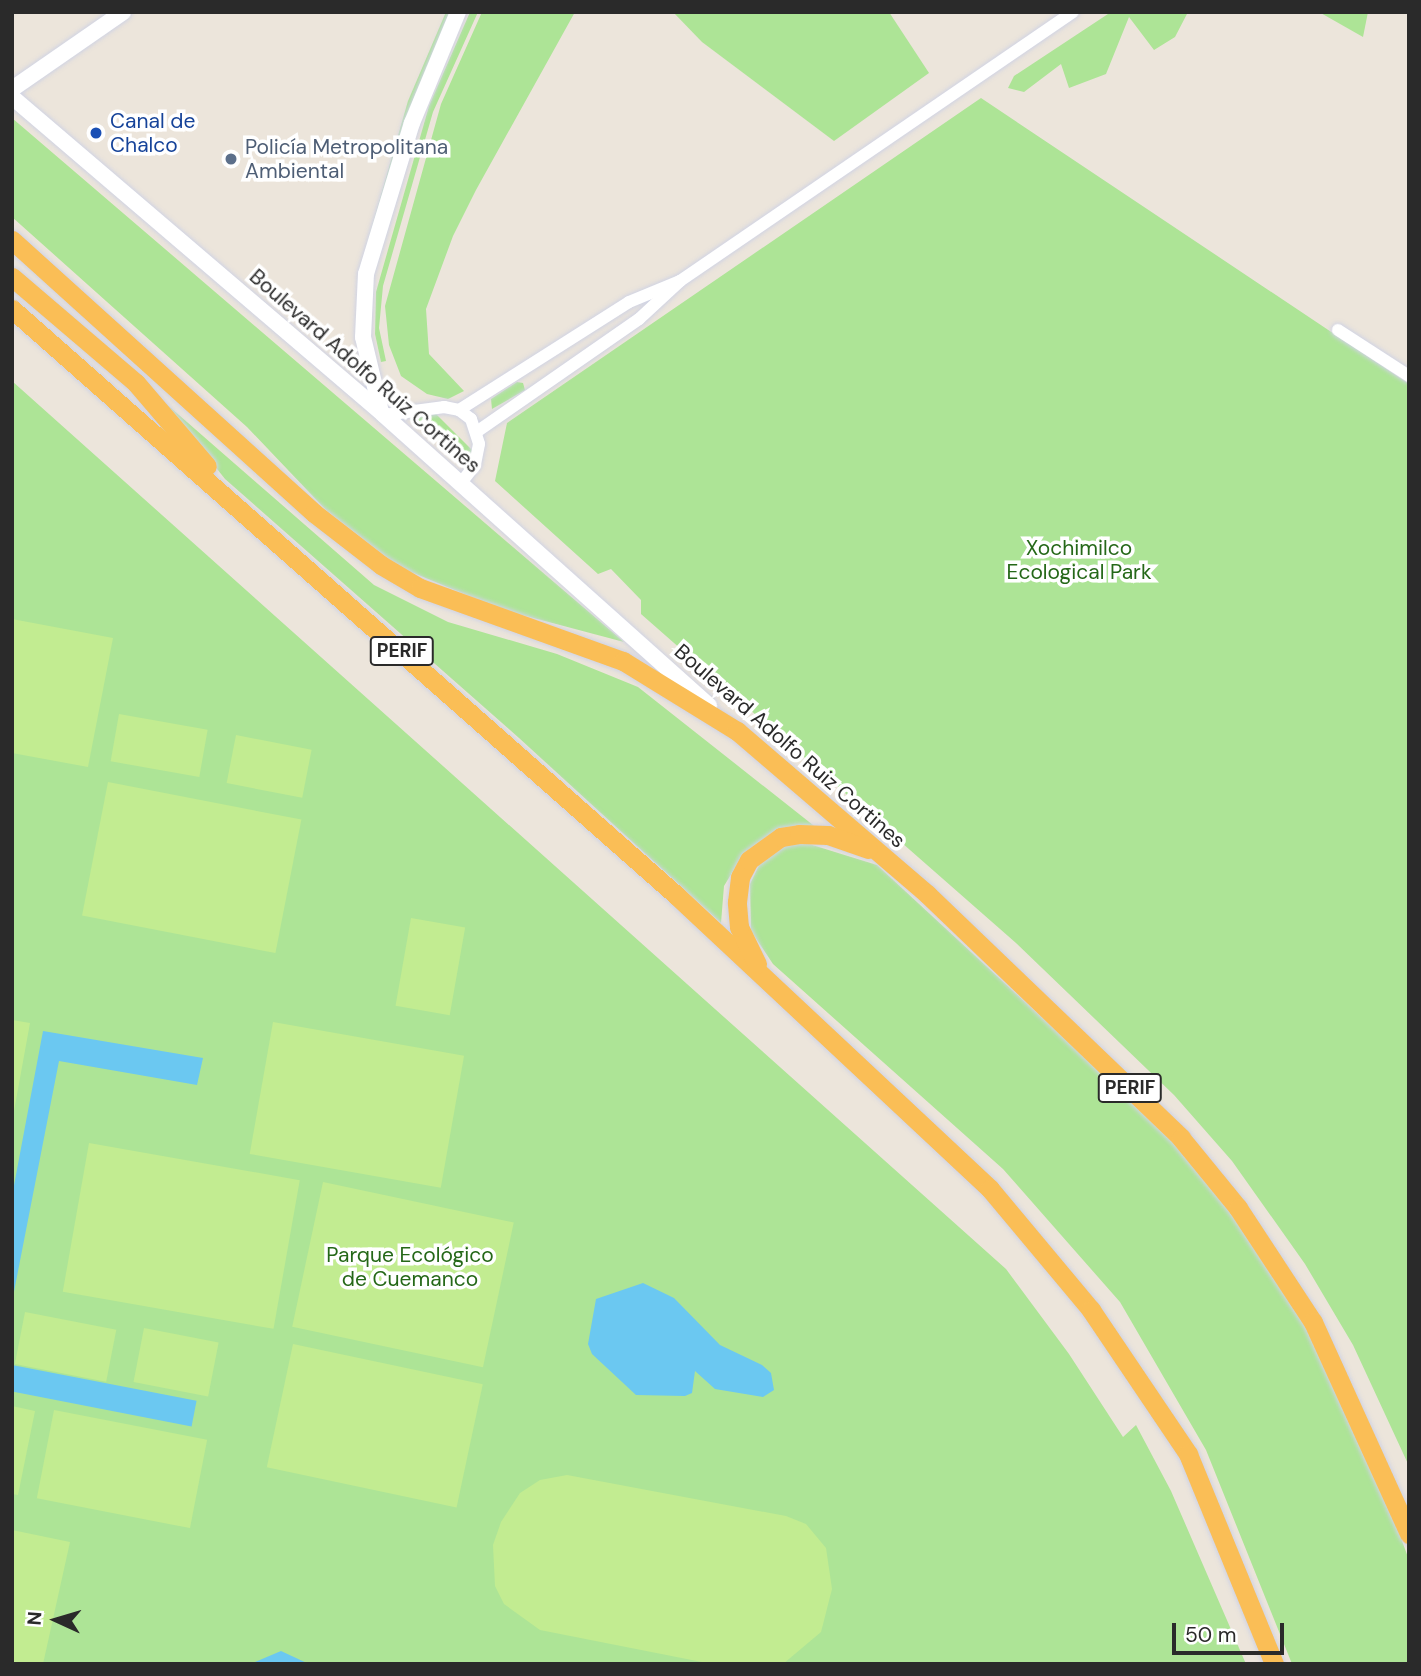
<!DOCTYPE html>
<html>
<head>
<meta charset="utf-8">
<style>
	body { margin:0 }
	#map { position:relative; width:1421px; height:1676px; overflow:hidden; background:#ece5db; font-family:"DM Sans",sans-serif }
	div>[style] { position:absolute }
	.green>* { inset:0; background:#ade496 }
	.pitch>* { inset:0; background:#c2ec91; transform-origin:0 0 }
	.water>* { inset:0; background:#6bc8f1; transform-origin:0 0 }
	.roads { filter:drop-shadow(0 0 2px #d0d3e3) drop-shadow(0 0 2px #d0d3e3) }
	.minor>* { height:12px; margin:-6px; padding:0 6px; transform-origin:6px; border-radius:6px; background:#fff }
	.secondary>* { height:16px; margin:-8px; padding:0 8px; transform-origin:8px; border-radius:8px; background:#fff }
	.trunk>* { height:19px; margin:-9.5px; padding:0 9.5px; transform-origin:9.5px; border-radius:9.5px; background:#fabe56 }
	.dots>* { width:19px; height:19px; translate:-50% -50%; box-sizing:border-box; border:4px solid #fff; border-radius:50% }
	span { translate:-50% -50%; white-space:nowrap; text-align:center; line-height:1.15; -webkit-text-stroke:7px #fff; paint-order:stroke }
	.shield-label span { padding:2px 5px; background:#fff; border:2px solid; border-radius:5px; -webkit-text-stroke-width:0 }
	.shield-label { font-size:19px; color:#2a2a2a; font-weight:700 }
	.transit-label { font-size:21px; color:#164399 }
	.left { translate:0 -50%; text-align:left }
	.service-label { font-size:21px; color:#4e5e75 }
	.street-label { font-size:21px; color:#2a2a2a }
	.park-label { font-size:21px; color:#256818 }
	.frame { position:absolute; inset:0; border:14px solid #2a2a2a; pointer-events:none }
	.north { position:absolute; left:21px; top:1585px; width:70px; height:70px; -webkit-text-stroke:5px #fff; paint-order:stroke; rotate:274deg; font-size:19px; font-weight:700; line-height:28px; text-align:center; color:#2a2a2a }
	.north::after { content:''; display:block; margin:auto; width:24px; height:32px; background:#2a2a2a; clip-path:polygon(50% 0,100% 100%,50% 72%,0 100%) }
	.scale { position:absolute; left:1172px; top:1623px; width:112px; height:32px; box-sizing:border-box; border:4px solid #2a2a2a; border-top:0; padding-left:9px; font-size:21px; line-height:24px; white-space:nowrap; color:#2a2a2a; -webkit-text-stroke:5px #fff; paint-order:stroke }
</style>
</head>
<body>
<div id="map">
	<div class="green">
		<div style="clip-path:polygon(446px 12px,452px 12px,365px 251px,408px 101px)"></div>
		<div style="clip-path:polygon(470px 12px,478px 12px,433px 112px,383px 286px,379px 328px,386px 361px,381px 362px,375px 334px,376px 292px,429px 106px)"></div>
		<div style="clip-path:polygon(482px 12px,575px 12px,476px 190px,453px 236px,426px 309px,429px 354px,464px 391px,448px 399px,427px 394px,401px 376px,389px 345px,385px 306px,441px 104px)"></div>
		<div style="clip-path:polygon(673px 12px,889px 12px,929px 73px,834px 141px,702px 42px)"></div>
		<div style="clip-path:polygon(1111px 12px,1188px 12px,1175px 37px,1154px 50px,1129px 17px,1106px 74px,1069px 88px,1061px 64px,1024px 92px,1008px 88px,1014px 76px)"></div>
		<div style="clip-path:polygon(1319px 12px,1368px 12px,1363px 37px)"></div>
		<div style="clip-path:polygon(981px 98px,1409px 384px,1409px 1466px,1353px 1345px,1305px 1264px,1232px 1161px,1174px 1095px,1016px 943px,641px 614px,641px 600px,611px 569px,598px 574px,495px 481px,507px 423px)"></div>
		<div style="clip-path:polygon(12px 118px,624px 642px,503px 610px,399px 567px,326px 510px,247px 427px,12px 217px)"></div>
		<div style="clip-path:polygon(12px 381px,1006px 1269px,1069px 1354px,1123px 1437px,1136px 1425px,1171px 1491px,1246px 1664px,12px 1664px)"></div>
		<div style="clip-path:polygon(517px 382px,523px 383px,525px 390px,492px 409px,491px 399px)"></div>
		<div style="clip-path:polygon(164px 402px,374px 585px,448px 622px,557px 654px,638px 687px,818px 829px,766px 837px,744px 853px,724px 886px,721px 923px,519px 738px,225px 479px)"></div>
		<div style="clip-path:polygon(436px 414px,473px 451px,470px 464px,464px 465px,412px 415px)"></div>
		<div style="clip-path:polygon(793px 839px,877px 865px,1185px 1150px,1239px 1219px,1312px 1331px,1394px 1519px,1409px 1560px,1409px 1664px,1292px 1664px,1206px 1450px,1120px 1302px,1003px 1169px,773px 964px,751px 931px,750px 884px,765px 853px)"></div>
	</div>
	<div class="pitch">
		<div style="clip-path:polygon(12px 619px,113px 638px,88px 767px,12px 753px)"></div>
		<div style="left:119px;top:714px;width:90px;height:48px;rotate:10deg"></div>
		<div style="left:236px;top:735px;width:77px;height:49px;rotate:11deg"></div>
		<div style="left:108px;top:782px;width:197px;height:136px;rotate:11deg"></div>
		<div style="left:411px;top:918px;width:55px;height:89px;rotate:10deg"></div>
		<div style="clip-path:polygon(12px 1020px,30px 1023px,12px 1122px)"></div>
		<div style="left:273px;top:1022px;width:194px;height:134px;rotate:10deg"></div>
		<div style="left:89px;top:1143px;width:214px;height:151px;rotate:10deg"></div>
		<div style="left:323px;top:1182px;width:195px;height:148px;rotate:12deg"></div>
		<div style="left:25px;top:1312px;width:93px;height:53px;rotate:11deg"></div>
		<div style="left:144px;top:1328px;width:76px;height:55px;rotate:11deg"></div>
		<div style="left:293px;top:1344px;width:194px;height:126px;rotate:12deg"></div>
		<div style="clip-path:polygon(12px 1406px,35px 1411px,18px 1495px,12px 1494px)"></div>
		<div style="left:54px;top:1410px;width:156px;height:90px;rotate:11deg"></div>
		<div style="clip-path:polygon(567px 1475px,786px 1516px,806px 1524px,826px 1548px,832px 1589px,821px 1632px,783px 1664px,712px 1664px,540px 1630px,504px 1604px,495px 1586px,493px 1545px,501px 1522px,520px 1493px,540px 1480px)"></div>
		<div style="clip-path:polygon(12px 1530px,70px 1542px,43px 1664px,12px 1664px)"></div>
	</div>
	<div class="water">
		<div style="clip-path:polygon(43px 1031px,203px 1058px,197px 1085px,59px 1061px,12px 1302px,12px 1196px)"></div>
		<div style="clip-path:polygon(643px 1283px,674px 1298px,720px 1345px,762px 1365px,771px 1373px,774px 1390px,763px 1397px,715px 1389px,695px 1371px,692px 1393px,685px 1396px,636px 1395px,592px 1354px,588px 1344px,596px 1299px)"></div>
		<div style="left:12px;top:1365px;width:188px;height:26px;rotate:11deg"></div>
		<div style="clip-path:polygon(281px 1651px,309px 1664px,249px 1664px,255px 1662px)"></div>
	</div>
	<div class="roads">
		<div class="minor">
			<div style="left:680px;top:281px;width:476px;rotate:-34.4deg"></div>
			<div style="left:1338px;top:330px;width:85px;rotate:32.9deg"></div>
			<div style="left:459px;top:410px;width:201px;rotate:-32.4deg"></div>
			<div style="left:629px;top:302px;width:55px;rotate:-22.4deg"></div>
			<div style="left:680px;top:281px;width:56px;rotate:137.2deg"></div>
			<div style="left:639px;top:319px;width:196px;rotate:145.2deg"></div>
			<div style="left:384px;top:415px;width:61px;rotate:-7.6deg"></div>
			<div style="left:444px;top:407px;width:15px;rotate:11deg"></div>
			<div style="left:459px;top:410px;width:15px;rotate:37deg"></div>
			<div style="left:471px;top:419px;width:26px;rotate:72deg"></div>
			<div style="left:479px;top:444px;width:21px;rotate:101deg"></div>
			<div style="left:475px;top:465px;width:23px;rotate:128deg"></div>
		</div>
		<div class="secondary">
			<div style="left:12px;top:89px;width:135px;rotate:-34.7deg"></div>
			<div style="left:12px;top:97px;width:489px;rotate:40.5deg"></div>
			<div style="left:384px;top:415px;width:436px;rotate:41.8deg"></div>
			<div style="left:381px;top:412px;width:77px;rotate:-103.5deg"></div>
			<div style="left:363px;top:337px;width:63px;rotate:-87.3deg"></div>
			<div style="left:366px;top:274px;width:158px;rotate:-73.1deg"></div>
			<div style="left:412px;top:123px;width:120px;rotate:-67.5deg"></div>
		</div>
		<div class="trunk">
			<div style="left:12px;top:240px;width:407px;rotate:42.1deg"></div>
			<div style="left:314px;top:513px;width:85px;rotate:37.8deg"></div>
			<div style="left:381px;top:565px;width:45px;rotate:30.5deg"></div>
			<div style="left:420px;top:588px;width:216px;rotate:19.8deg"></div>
			<div style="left:623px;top:661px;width:134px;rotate:31.6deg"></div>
			<div style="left:737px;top:731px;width:250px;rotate:40.6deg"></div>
			<div style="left:927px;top:894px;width:352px;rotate:43.8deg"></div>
			<div style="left:1181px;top:1138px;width:90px;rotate:50.8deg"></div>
			<div style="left:1238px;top:1208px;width:136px;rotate:56.7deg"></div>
			<div style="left:1313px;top:1322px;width:233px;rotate:65.6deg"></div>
			<div style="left:12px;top:277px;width:163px;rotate:40.5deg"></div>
			<div style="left:136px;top:383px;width:109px;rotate:49.5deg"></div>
			<div style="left:12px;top:309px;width:886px;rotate:41.43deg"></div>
			<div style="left:676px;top:895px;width:430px;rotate:43.1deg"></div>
			<div style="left:990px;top:1189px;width:158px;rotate:50.1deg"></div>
			<div style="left:1091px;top:1310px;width:174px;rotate:56deg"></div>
			<div style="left:1188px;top:1454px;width:227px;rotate:67.7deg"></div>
			<div style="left:757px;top:964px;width:41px;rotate:-115.9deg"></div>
			<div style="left:739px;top:927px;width:25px;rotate:-95deg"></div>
			<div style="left:737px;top:902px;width:25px;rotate:-83deg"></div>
			<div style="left:740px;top:877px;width:19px;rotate:-62deg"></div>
			<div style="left:749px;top:860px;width:39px;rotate:-36deg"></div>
			<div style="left:781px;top:837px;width:18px;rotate:-9deg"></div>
			<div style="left:799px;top:834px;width:29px;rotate:2deg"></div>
			<div style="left:828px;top:835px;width:42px;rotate:19.3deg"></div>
		</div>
	</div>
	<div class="dots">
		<div style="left:96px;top:133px;background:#1a4fb4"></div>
		<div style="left:231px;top:159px;background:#5c6f8a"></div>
	</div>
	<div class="shield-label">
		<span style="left:402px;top:651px">PERIF</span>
		<span style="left:1130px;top:1088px">PERIF</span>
	</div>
	<div class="transit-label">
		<span class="left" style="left:110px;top:133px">Canal de<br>Chalco</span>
	</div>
	<div class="service-label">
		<span class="left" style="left:245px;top:159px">Policía Metropolitana<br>Ambiental</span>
	</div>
	<div class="street-label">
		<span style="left:365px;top:371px;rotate:41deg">Boulevard Adolfo Ruiz Cortines</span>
		<span style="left:790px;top:746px;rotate:41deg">Boulevard Adolfo Ruiz Cortines</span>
	</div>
	<div class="park-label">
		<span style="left:1079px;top:560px">Xochimilco<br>Ecological Park</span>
		<span style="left:410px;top:1267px">Parque Ecológico<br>de Cuemanco</span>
	</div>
	<div class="frame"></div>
	<div class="north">N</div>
	<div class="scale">50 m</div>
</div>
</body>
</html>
